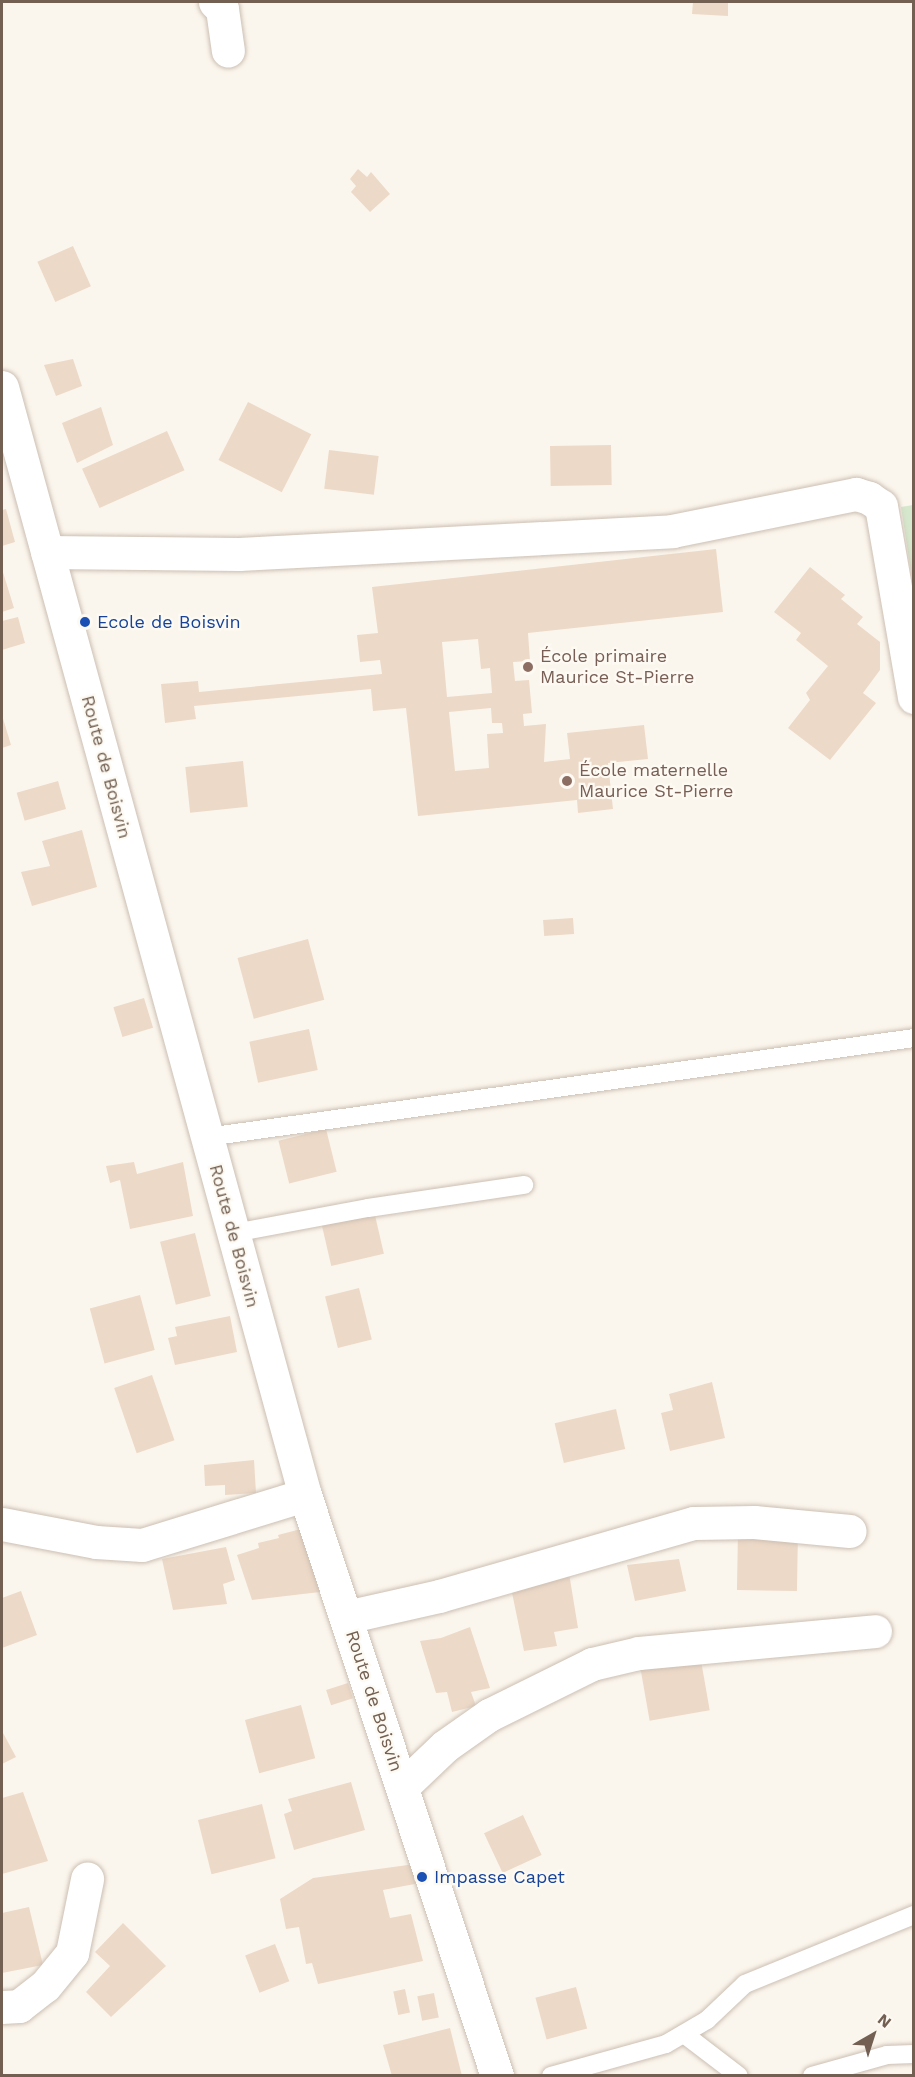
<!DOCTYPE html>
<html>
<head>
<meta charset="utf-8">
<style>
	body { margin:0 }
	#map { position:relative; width:915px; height:2077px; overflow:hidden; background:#fbf6ed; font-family:"Work Sans",sans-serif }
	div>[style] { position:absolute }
	.green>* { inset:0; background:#d5e7cc }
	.building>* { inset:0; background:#edd9c7; transform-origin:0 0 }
	.roads { filter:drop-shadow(0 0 2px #ccbfb3) drop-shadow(0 0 2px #ccbfb3) }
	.lane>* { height:18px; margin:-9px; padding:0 9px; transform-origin:9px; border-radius:9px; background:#fff }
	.street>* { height:33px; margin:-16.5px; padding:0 16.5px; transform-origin:16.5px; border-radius:16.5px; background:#fff }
	.secondary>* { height:33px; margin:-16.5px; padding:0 16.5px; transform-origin:16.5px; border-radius:16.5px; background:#fff }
	.dots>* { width:16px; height:16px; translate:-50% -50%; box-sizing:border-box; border:3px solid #fdfaf3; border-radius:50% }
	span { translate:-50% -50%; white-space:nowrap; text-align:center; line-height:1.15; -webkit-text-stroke:4.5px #fdfaf3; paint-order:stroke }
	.transit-label { font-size:18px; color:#164399 }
	.left { translate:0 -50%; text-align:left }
	.education-label { font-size:18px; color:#785e54 }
	.street-label { font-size:18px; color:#736052 }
	.frame { position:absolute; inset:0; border:3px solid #736052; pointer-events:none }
	.north { position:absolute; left:843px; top:2005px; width:60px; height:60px; -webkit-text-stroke:4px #fdfaf3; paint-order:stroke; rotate:39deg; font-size:16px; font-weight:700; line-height:24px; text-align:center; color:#736052 }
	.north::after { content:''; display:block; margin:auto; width:21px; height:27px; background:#736052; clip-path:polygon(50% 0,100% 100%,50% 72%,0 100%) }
</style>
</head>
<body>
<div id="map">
	<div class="green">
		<div style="clip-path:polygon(913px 505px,914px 505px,913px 585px,901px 507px)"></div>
	</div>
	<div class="building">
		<div style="clip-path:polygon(693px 2px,728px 2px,728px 16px,692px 14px)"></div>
		<div style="clip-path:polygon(358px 169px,367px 177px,371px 172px,390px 194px,370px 212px,351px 192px,356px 186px,350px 179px)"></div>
		<div style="left:73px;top:246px;width:44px;height:39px;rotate:66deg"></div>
		<div style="clip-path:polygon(73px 359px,82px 386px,56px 396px,44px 365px)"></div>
		<div style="left:248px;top:402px;width:71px;height:65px;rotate:27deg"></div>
		<div style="clip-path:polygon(101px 407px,113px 445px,77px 463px,62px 423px)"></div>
		<div style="left:167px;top:431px;width:43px;height:93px;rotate:66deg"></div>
		<div style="left:611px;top:445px;width:40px;height:61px;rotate:89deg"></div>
		<div style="left:329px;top:450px;width:50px;height:39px;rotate:7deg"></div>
		<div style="clip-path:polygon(6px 509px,15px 542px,2px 546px,2px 510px)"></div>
		<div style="clip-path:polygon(evenodd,716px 549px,723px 612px,528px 633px,530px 661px,513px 662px,515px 681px,529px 680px,532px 713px,523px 714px,524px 726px,546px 724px,544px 762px,570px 759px,567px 733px,644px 725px,648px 759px,608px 763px,613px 809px,578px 813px,577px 800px,418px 816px,406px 708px,373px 711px,371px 689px,194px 706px,196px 719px,165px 723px,161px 684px,198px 681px,199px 692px,382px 674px,380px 660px,360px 662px,357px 635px,378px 633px,372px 587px,716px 549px,478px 639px,481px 669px,490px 668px,492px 693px,447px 697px,442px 642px,478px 639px,716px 549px,491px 708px,492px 723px,502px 723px,503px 733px,487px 734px,489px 768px,455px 771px,449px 712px,491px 708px)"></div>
		<div style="clip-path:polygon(810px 567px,845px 595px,841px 599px,863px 617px,857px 624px,880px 642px,880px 670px,863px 693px,876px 703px,830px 760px,788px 728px,810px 700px,806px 693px,828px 666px,796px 640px,801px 633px,774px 612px)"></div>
		<div style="clip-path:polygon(2px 569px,14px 608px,2px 612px)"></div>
		<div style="clip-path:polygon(18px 617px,25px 643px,2px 650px,2px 621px)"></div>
		<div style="clip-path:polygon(2px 715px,11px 745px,2px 748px)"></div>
		<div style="left:243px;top:761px;width:46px;height:58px;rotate:84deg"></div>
		<div style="left:58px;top:781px;width:29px;height:43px;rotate:74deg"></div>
		<div style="clip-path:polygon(82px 830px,97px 887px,32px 906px,21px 872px,50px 866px,42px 841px)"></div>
		<div style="left:573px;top:918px;width:16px;height:30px;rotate:86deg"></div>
		<div style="left:308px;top:939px;width:63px;height:73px;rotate:75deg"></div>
		<div style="left:144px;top:998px;width:31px;height:32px;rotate:73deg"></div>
		<div style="left:309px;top:1029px;width:42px;height:61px;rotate:78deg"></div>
		<div style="left:326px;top:1129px;width:44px;height:49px;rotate:76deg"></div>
		<div style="clip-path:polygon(134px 1162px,137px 1174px,183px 1162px,193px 1216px,130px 1229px,120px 1180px,110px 1183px,106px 1166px)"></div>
		<div style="left:374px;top:1211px;width:44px;height:54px;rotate:77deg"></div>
		<div style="left:195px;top:1233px;width:65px;height:36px;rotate:76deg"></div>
		<div style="left:359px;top:1288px;width:53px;height:35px;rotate:76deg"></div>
		<div style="left:140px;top:1295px;width:57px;height:52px;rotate:75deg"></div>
		<div style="clip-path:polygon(230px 1316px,237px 1352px,175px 1365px,168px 1338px,177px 1336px,175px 1327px)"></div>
		<div style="left:152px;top:1375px;width:69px;height:40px;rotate:71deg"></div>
		<div style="clip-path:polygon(712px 1382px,725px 1438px,670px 1451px,661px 1413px,673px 1410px,669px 1394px)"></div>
		<div style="left:616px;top:1409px;width:41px;height:63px;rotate:77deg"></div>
		<div style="clip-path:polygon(254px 1460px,256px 1493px,225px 1495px,225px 1485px,205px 1486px,204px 1465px)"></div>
		<div style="clip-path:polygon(301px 1529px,320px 1592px,252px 1600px,237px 1555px,259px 1548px,258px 1543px,279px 1538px,278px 1535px)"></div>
		<div style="left:738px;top:1530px;width:60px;height:60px;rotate:1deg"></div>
		<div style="clip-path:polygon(226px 1547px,235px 1580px,223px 1584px,227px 1604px,173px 1610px,162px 1559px)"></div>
		<div style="clip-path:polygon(679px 1559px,686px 1591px,635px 1601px,627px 1565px)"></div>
		<div style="clip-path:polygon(569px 1573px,578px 1628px,554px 1632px,557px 1646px,524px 1651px,510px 1583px)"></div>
		<div style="clip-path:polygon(21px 1591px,37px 1635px,2px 1648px,2px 1598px)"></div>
		<div style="clip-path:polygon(470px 1627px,490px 1688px,471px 1692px,476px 1706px,452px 1712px,447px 1692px,436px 1693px,420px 1641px,441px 1638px)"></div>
		<div style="left:700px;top:1655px;width:56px;height:61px;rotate:80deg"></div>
		<div style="left:348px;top:1683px;width:16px;height:23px;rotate:72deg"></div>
		<div style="left:301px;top:1705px;width:55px;height:58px;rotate:75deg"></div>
		<div style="clip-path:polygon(2px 1731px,16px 1757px,2px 1764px)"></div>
		<div style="clip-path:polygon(351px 1782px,365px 1830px,294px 1850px,284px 1814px,292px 1811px,288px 1799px)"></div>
		<div style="clip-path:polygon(23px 1792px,48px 1861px,2px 1874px,2px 1798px)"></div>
		<div style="left:262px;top:1804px;width:56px;height:66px;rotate:76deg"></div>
		<div style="left:523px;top:1815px;width:44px;height:43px;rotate:65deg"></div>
		<div style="clip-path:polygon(415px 1864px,420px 1883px,383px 1890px,390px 1918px,411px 1914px,423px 1961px,318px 1984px,312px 1963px,306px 1964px,299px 1927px,286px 1929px,280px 1899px,313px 1878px)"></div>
		<div style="clip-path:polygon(29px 1907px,43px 1965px,2px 1973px,2px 1913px)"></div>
		<div style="clip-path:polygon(123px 1923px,166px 1966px,111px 2017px,86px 1992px,110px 1966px,95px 1952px)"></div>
		<div style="left:275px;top:1944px;width:40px;height:32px;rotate:69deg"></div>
		<div style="left:576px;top:1987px;width:43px;height:42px;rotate:75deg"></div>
		<div style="left:405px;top:1989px;width:24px;height:12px;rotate:78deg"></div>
		<div style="left:434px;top:1993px;width:25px;height:17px;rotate:79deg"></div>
		<div style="clip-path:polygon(450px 2028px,462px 2076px,392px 2076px,383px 2045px)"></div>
	</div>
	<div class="roads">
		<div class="lane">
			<div style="left:207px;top:1137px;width:714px;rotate:-7.97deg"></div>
			<div style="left:234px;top:1233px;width:136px;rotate:-10.6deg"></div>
			<div style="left:368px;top:1208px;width:158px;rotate:-8.4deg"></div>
			<div style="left:684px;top:2034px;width:69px;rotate:37.4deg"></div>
			<div style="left:551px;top:2076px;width:119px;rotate:-15.5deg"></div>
			<div style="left:666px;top:2044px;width:48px;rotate:-30.3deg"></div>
			<div style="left:707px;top:2020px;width:52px;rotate:-43.5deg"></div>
			<div style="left:745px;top:1984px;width:183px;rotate:-22.2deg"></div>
			<div style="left:812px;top:2076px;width:78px;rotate:-15.6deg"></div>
			<div style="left:887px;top:2055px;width:27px;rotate:-2deg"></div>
		</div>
		<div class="street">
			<div style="left:215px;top:2px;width:10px;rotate:45deg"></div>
			<div style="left:222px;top:9px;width:42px;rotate:81.9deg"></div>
			<div style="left:47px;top:552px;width:192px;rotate:0.6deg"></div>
			<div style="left:239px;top:554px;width:434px;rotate:-3deg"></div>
			<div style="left:672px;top:531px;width:188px;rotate:-11.4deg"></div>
			<div style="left:856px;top:494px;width:14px;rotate:17deg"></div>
			<div style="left:869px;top:498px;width:14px;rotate:34deg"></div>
			<div style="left:881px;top:506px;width:194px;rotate:80.2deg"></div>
			<div style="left:2px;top:1524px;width:96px;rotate:10.8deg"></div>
			<div style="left:96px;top:1542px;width:46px;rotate:3.7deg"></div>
			<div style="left:142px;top:1545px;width:170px;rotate:-17.1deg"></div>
			<div style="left:346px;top:1617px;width:95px;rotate:-12.7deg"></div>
			<div style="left:439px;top:1596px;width:265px;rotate:-16deg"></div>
			<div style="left:694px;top:1523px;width:60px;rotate:-1deg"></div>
			<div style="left:754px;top:1522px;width:96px;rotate:5.4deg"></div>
			<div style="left:402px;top:1787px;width:59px;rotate:-43.6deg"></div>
			<div style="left:445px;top:1746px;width:54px;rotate:-35.2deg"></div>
			<div style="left:489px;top:1715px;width:115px;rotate:-26.3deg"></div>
			<div style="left:592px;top:1664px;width:48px;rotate:-13.2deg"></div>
			<div style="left:639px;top:1653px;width:237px;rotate:-5.3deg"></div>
			<div style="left:2px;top:2007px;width:17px;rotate:-3deg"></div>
			<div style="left:19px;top:2006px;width:33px;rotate:-38deg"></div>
			<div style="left:45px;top:1986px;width:43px;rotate:-50.7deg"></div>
			<div style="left:72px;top:1953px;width:76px;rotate:-78.5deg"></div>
		</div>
		<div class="secondary">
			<div style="left:2px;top:387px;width:1149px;rotate:74.71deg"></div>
			<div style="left:305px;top:1495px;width:612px;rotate:71.71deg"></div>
		</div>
	</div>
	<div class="dots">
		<div style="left:85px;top:622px;background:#1a4fb4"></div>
		<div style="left:528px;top:667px;background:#8d6e63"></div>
		<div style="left:567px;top:781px;background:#8d6e63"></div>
		<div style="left:422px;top:1877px;background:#1a4fb4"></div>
	</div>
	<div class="transit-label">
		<span class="left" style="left:97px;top:622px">Ecole de Boisvin</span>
		<span class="left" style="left:434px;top:1877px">Impasse Capet</span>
	</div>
	<div class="education-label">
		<span class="left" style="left:540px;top:667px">École primaire<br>Maurice St-Pierre</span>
		<span class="left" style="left:579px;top:781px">École maternelle<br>Maurice St-Pierre</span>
	</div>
	<div class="street-label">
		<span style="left:106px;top:767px;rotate:75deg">Route de Boisvin</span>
		<span style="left:234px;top:1236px;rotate:75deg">Route de Boisvin</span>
		<span style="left:374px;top:1701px;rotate:72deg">Route de Boisvin</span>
	</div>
	<div class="frame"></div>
	<div class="north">N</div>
</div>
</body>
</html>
